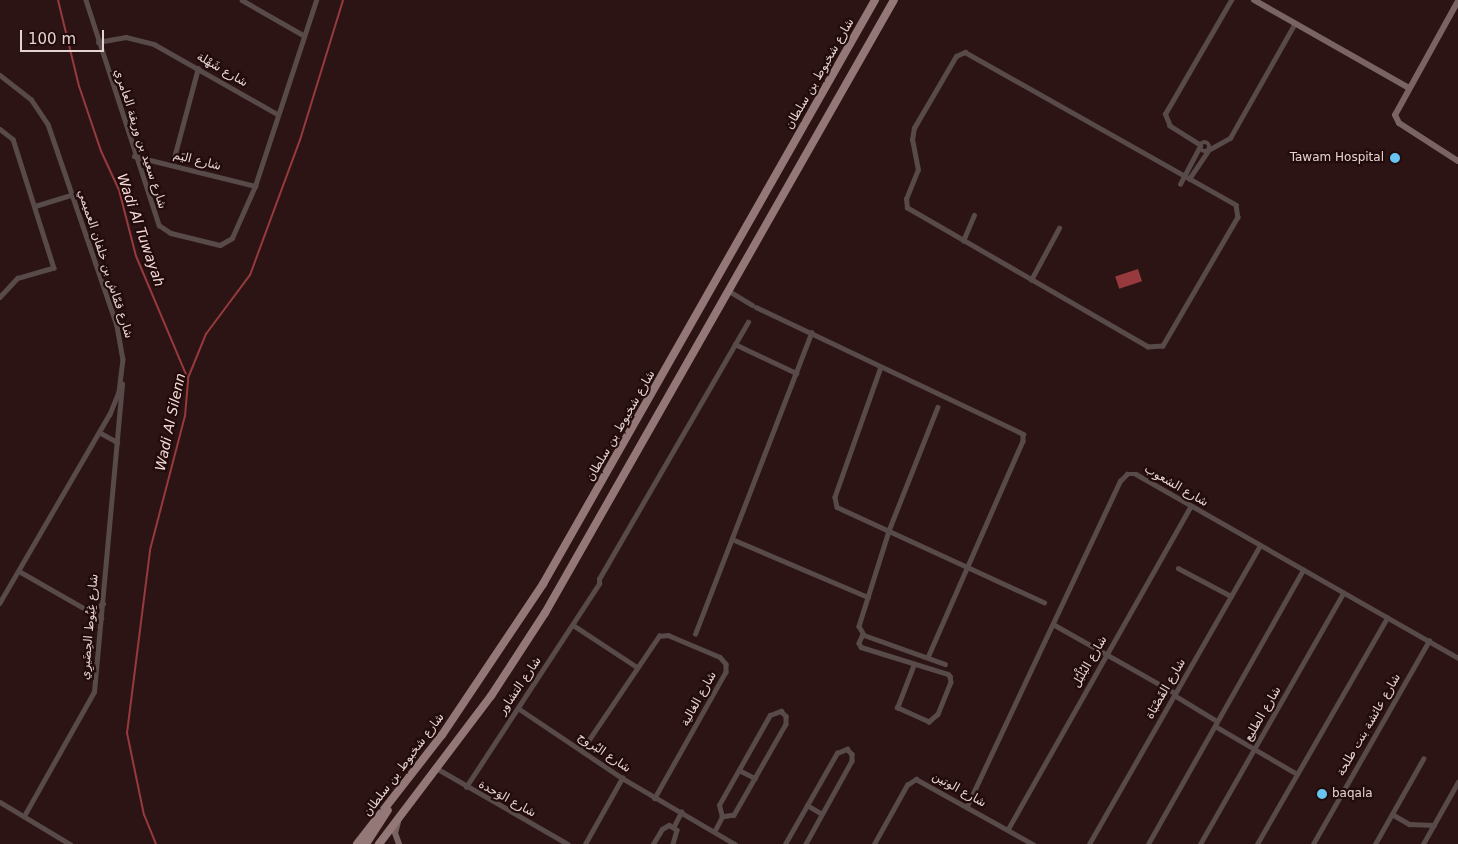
<!DOCTYPE html>
<html>
<head>
<meta charset="utf-8">
<style>
	body { margin:0 }
	#map { position:relative; width:1458px; height:844px; overflow:hidden; background:#2c1414; font-family:"DejaVu Sans",Vazirmatn,sans-serif }
	div>[style] { position:absolute }
	.water>* { inset:0; background:#963a3d; transform-origin:0 0 }
	.stream>* { height:2px; margin:-1px; padding:0 1px; transform-origin:1px; border-radius:1px; background:#963a3d }
	.street>* { height:4.5px; margin:-2.25px; padding:0 2.25px; transform-origin:2.25px; border-radius:2.25px; background:#574a49 }
	.street>.ring { margin:-2.25px; padding:0; box-sizing:content-box; background:none; border:4.5px solid #574a49; border-radius:50% }
	.secondary>* { height:6px; margin:-3px; padding:0 3px; transform-origin:3px; border-radius:3px; background:#796463 }
	.primary>* { height:8px; margin:-4px; padding:0 4px; transform-origin:4px; border-radius:4px; background:#937877 }
	.dots>* { width:14px; height:14px; translate:-50% -50%; box-sizing:border-box; border:2px solid #220b0b; border-radius:50% }
	span { translate:-50% -50%; white-space:nowrap; text-align:center; line-height:1.15; -webkit-text-stroke:4.5px #220b0b; paint-order:stroke }
	.street-label { font-size:12px; color:#e5d3d2 }
	.poi-label { font-size:12px; color:#e5d3d2 }
	.right { translate:-100% -50%; text-align:right }
	.left { translate:0 -50%; text-align:left }
	.water-label { font-size:14px; color:#f7dcda; font-style:italic }
	.scale { position:absolute; left:20px; top:30px; width:84px; height:22px; box-sizing:border-box; border:2px solid #e5d3d2; border-top:0; padding-left:6px; font-size:15px; line-height:18px; white-space:nowrap; color:#e5d3d2; -webkit-text-stroke:4px #220b0b; paint-order:stroke }
</style>
</head>
<body>
<div id="map">
	<div class="water">
		<div style="left:1138px;top:269px;width:13px;height:24px;rotate:72deg"></div>
	</div>
	<div class="stream">
		<div style="left:58px;top:0;width:89px;rotate:76.3deg"></div>
		<div style="left:79px;top:86px;width:69px;rotate:71.3deg"></div>
		<div style="left:101px;top:151px;width:43px;rotate:65.2deg"></div>
		<div style="left:119px;top:190px;width:68px;rotate:75.6deg"></div>
		<div style="left:136px;top:256px;width:131px;rotate:67.1deg"></div>
		<div style="left:156px;top:844px;width:31px;rotate:-112deg"></div>
		<div style="left:144px;top:815px;width:84px;rotate:-101.7deg"></div>
		<div style="left:127px;top:733px;width:184px;rotate:-82.8deg"></div>
		<div style="left:150px;top:550px;width:138px;rotate:-75.4deg"></div>
		<div style="left:185px;top:416px;width:38px;rotate:-85deg"></div>
		<div style="left:188px;top:378px;width:48px;rotate:-67.8deg"></div>
		<div style="left:206px;top:334px;width:74px;rotate:-53.3deg"></div>
		<div style="left:250px;top:275px;width:144px;rotate:-69.7deg"></div>
		<div style="left:300px;top:140px;width:146px;rotate:-72.9deg"></div>
	</div>
	<div class="street">
		<div style="left:86px;top:0;width:237px;rotate:72deg"></div>
		<div style="left:159px;top:225px;width:14px;rotate:34deg"></div>
		<div style="left:171px;top:233px;width:50px;rotate:13.8deg"></div>
		<div style="left:220px;top:245px;width:14px;rotate:-30deg"></div>
		<div style="left:232px;top:238px;width:57px;rotate:-66.1deg"></div>
		<div style="left:255px;top:186px;width:196px;rotate:-71.8deg"></div>
		<div style="left:242px;top:0;width:70px;rotate:29.8deg"></div>
		<div style="left:98px;top:42px;width:28px;rotate:-10deg"></div>
		<div style="left:126px;top:37px;width:29px;rotate:14deg"></div>
		<div style="left:154px;top:44px;width:142px;rotate:29.6deg"></div>
		<div style="left:965px;top:52px;width:311px;rotate:29.4deg"></div>
		<div style="left:1236px;top:205px;width:12px;rotate:81deg"></div>
		<div style="left:1238px;top:217px;width:149px;rotate:120.2deg"></div>
		<div style="left:1163px;top:346px;width:15px;rotate:176deg"></div>
		<div style="left:1148px;top:347px;width:278px;rotate:-150deg"></div>
		<div style="left:907px;top:208px;width:9px;rotate:-96deg"></div>
		<div style="left:906px;top:199px;width:31px;rotate:-68deg"></div>
		<div style="left:918px;top:170px;width:31px;rotate:-101deg"></div>
		<div style="left:912px;top:140px;width:12px;rotate:-81deg"></div>
		<div style="left:914px;top:128px;width:83px;rotate:-59.7deg"></div>
		<div style="left:956px;top:56px;width:10px;rotate:-24deg"></div>
		<div style="left:0;top:75px;width:39px;rotate:38deg"></div>
		<div style="left:31px;top:99px;width:30px;rotate:56deg"></div>
		<div style="left:48px;top:124px;width:213px;rotate:71.1deg"></div>
		<div style="left:117px;top:326px;width:34px;rotate:80deg"></div>
		<div style="left:123px;top:359px;width:33px;rotate:97deg"></div>
		<div style="left:119px;top:392px;width:24px;rotate:112deg"></div>
		<div style="left:110px;top:414px;width:219px;rotate:120.2deg"></div>
		<div style="left:0;top:129px;width:16px;rotate:38deg"></div>
		<div style="left:13px;top:139px;width:135px;rotate:72.4deg"></div>
		<div style="left:54px;top:268px;width:37px;rotate:164deg"></div>
		<div style="left:18px;top:278px;width:26px;rotate:133deg"></div>
		<div class="ring" style="left:1200px;top:142px;width:5.5px;height:5.5px"></div>
		<div style="left:1200px;top:145px;width:36px;rotate:-148deg"></div>
		<div style="left:1170px;top:126px;width:13px;rotate:-113deg"></div>
		<div style="left:1165px;top:114px;width:132px;rotate:-59.9deg"></div>
		<div style="left:1210px;top:149px;width:23px;rotate:-29deg"></div>
		<div style="left:1230px;top:138px;width:132px;rotate:-60.5deg"></div>
		<div style="left:134px;top:156px;width:125px;rotate:13.9deg"></div>
		<div style="left:172px;top:165px;width:100px;rotate:-75deg"></div>
		<div style="left:1189px;top:179px;width:34px;rotate:-56deg"></div>
		<div style="left:1180px;top:184px;width:43px;rotate:-62.2deg"></div>
		<div style="left:35px;top:206px;width:39px;rotate:-17deg"></div>
		<div style="left:963px;top:241px;width:28px;rotate:-67deg"></div>
		<div style="left:1031px;top:280px;width:59px;rotate:-61.7deg"></div>
		<div style="left:729px;top:291px;width:27px;rotate:31deg"></div>
		<div style="left:756px;top:307px;width:296px;rotate:25.4deg"></div>
		<div style="left:1023px;top:434px;width:7px;rotate:90deg"></div>
		<div style="left:1023px;top:441px;width:236px;rotate:113.7deg"></div>
		<div style="left:735px;top:344px;width:68px;rotate:25.4deg"></div>
		<div style="left:881px;top:367px;width:138px;rotate:109.5deg"></div>
		<div style="left:835px;top:497px;width:10px;rotate:79deg"></div>
		<div style="left:837px;top:507px;width:228px;rotate:24.7deg"></div>
		<div style="left:938px;top:407px;width:133px;rotate:111.6deg"></div>
		<div style="left:889px;top:531px;width:100px;rotate:107.5deg"></div>
		<div style="left:859px;top:626px;width:10px;rotate:61deg"></div>
		<div style="left:864px;top:635px;width:86px;rotate:19.7deg"></div>
		<div style="left:99px;top:432px;width:21px;rotate:29deg"></div>
		<div style="left:732px;top:539px;width:148px;rotate:23.1deg"></div>
		<div style="left:1178px;top:568px;width:60px;rotate:27.8deg"></div>
		<div style="left:19px;top:571px;width:95px;rotate:29.8deg"></div>
		<div style="left:87px;top:612px;width:18px;rotate:-27deg"></div>
		<div style="left:1053px;top:624px;width:140px;rotate:29.5deg"></div>
		<div style="left:573px;top:625px;width:77px;rotate:33.3deg"></div>
		<div style="left:695px;top:634px;width:323px;rotate:-68.9deg"></div>
		<div style="left:863px;top:634px;width:10px;rotate:114deg"></div>
		<div style="left:859px;top:643px;width:4px;rotate:63deg"></div>
		<div style="left:861px;top:647px;width:91px;rotate:17.2deg"></div>
		<div style="left:948px;top:674px;width:3px;rotate:45deg"></div>
		<div style="left:950px;top:676px;width:6px;rotate:81deg"></div>
		<div style="left:951px;top:682px;width:35px;rotate:112deg"></div>
		<div style="left:938px;top:714px;width:12px;rotate:138deg"></div>
		<div style="left:929px;top:722px;width:35px;rotate:-156deg"></div>
		<div style="left:897px;top:708px;width:47px;rotate:-68.9deg"></div>
		<div style="left:1174px;top:695px;width:50px;rotate:31.2deg"></div>
		<div style="left:518px;top:708px;width:125px;rotate:33.9deg"></div>
		<div style="left:622px;top:778px;width:131px;rotate:30.3deg"></div>
		<div style="left:781px;top:711px;width:7px;rotate:45deg"></div>
		<div style="left:786px;top:716px;width:8px;rotate:90deg"></div>
		<div style="left:786px;top:724px;width:105px;rotate:119.7deg"></div>
		<div style="left:734px;top:815px;width:12px;rotate:171deg"></div>
		<div style="left:722px;top:817px;width:12px;rotate:-104deg"></div>
		<div style="left:719px;top:805px;width:103px;rotate:-60.5deg"></div>
		<div style="left:770px;top:715px;width:12px;rotate:-20deg"></div>
		<div style="left:1215px;top:726px;width:95px;rotate:30.3deg"></div>
		<div style="left:582px;top:750px;width:138px;rotate:-56deg"></div>
		<div style="left:659px;top:636px;width:9px;rotate:-6deg"></div>
		<div style="left:668px;top:635px;width:56px;rotate:22.9deg"></div>
		<div style="left:720px;top:657px;width:9px;rotate:49deg"></div>
		<div style="left:726px;top:664px;width:8px;rotate:90deg"></div>
		<div style="left:726px;top:672px;width:145px;rotate:119.4deg"></div>
		<div style="left:438px;top:769px;width:150px;rotate:30deg"></div>
		<div style="left:739px;top:770px;width:18px;rotate:27deg"></div>
		<div style="left:466px;top:787px;width:243px;rotate:-56.8deg"></div>
		<div style="left:599px;top:584px;width:5px;rotate:-90deg"></div>
		<div style="left:599px;top:579px;width:297px;rotate:-59.9deg"></div>
		<div style="left:0;top:802px;width:82px;rotate:31deg"></div>
		<div style="left:807px;top:805px;width:17px;rotate:31deg"></div>
		<div style="left:967px;top:806px;width:359px;rotate:-64.8deg"></div>
		<div style="left:1120px;top:481px;width:10px;rotate:-45deg"></div>
		<div style="left:1127px;top:474px;width:9px"></div>
		<div style="left:1136px;top:474px;width:371px;rotate:29.7deg"></div>
		<div style="left:1392px;top:814px;width:20px;rotate:30deg"></div>
		<div style="left:1409px;top:824px;width:25px;rotate:2deg"></div>
		<div style="left:24px;top:816px;width:142px;rotate:-60.6deg"></div>
		<div style="left:94px;top:692px;width:309px;rotate:-84.8deg"></div>
		<div style="left:674px;top:826px;width:16px;rotate:-63deg"></div>
		<div style="left:1008px;top:829px;width:371px;rotate:-60.5deg"></div>
		<div style="left:714px;top:832px;width:17px;rotate:-62deg"></div>
		<div style="left:585px;top:844px;width:76px;rotate:-60.7deg"></div>
		<div style="left:653px;top:844px;width:17px;rotate:-59deg"></div>
		<div style="left:662px;top:829px;width:8px;rotate:-30deg"></div>
		<div style="left:669px;top:825px;width:9px;rotate:32deg"></div>
		<div style="left:677px;top:830px;width:15px;rotate:106deg"></div>
		<div style="left:785px;top:844px;width:105px;rotate:-60.3deg"></div>
		<div style="left:837px;top:753px;width:11px;rotate:-22deg"></div>
		<div style="left:847px;top:749px;width:7px;rotate:45deg"></div>
		<div style="left:852px;top:754px;width:7px;rotate:90deg"></div>
		<div style="left:852px;top:761px;width:95px;rotate:119deg"></div>
		<div style="left:874px;top:844px;width:68px;rotate:-60.8deg"></div>
		<div style="left:907px;top:785px;width:11px;rotate:-34deg"></div>
		<div style="left:916px;top:779px;width:134px;rotate:29.1deg"></div>
		<div style="left:1089px;top:844px;width:344px;rotate:-60.2deg"></div>
		<div style="left:1148px;top:844px;width:315px;rotate:-60.5deg"></div>
		<div style="left:1200px;top:844px;width:289px;rotate:-60.3deg"></div>
		<div style="left:1257px;top:844px;width:261px;rotate:-60.1deg"></div>
		<div style="left:1313px;top:844px;width:234px;rotate:-60.3deg"></div>
		<div style="left:1375px;top:844px;width:98px;rotate:-60.5deg"></div>
		<div style="left:1423px;top:844px;width:71px;rotate:-60.6deg"></div>
	</div>
	<div class="secondary">
		<div style="left:1254px;top:0;width:178px;rotate:29.6deg"></div>
		<div style="left:1458px;top:1px;width:130px;rotate:118.9deg"></div>
		<div style="left:1395px;top:115px;width:9px;rotate:63deg"></div>
		<div style="left:1399px;top:123px;width:70px;rotate:32.8deg"></div>
		<div style="left:398px;top:822px;width:11px;rotate:105deg"></div>
		<div style="left:395px;top:833px;width:12px;rotate:70deg"></div>
	</div>
	<div class="primary">
		<div style="left:357px;top:844px;width:138px;rotate:-52.1deg"></div>
		<div style="left:442px;top:735px;width:182px;rotate:-56.2deg"></div>
		<div style="left:543px;top:584px;width:672px;rotate:-60.38deg"></div>
		<div style="left:366px;top:844px;width:40px;rotate:-57.1deg"></div>
		<div style="left:379px;top:844px;width:186px;rotate:-52.9deg"></div>
		<div style="left:491px;top:696px;width:99px;rotate:-57deg"></div>
		<div style="left:545px;top:613px;width:705px;rotate:-60.35deg"></div>
	</div>
	<div class="dots">
		<div style="left:1395px;top:158px;background:#68c4f0"></div>
		<div style="left:1322px;top:794px;background:#68c4f0"></div>
	</div>
	<div class="street-label">
		<span style="left:222px;top:70px;rotate:30deg">شارع شَهْلة</span>
		<span style="left:820px;top:74px;rotate:-60deg">شارع شخبوط بن سلطان</span>
		<span style="left:140px;top:139px;rotate:72deg">شارع سعيد بن وريقة العامري</span>
		<span style="left:197px;top:161px;rotate:14deg">شارع اليَم</span>
		<span style="left:105px;top:264px;rotate:72deg">شارع قمّاش بن خلفان العميمي</span>
		<span style="left:621px;top:426px;rotate:-60deg">شارع شخبوط بن سلطان</span>
		<span style="left:1176px;top:486px;rotate:30deg">شارع الشعوب</span>
		<span style="left:90px;top:627px;rotate:-85deg">شارع غِيُوط الحِضَيرِي</span>
		<span style="left:1090px;top:662px;rotate:-60deg">شارع البُلْبُل</span>
		<span style="left:520px;top:686px;rotate:-56deg">شارع التشاور</span>
		<span style="left:1166px;top:689px;rotate:-60deg">شارع القَصْبَاة</span>
		<span style="left:699px;top:699px;rotate:-61deg">شارع الغالية</span>
		<span style="left:1263px;top:714px;rotate:-60deg">شارع الطليع</span>
		<span style="left:1369px;top:725px;rotate:-60deg">شارع عائشة بنت طلحة</span>
		<span style="left:604px;top:753px;rotate:34deg">شارع البُروج</span>
		<span style="left:404px;top:765px;rotate:-53deg">شارع شخبوط بن سلطان</span>
		<span style="left:959px;top:790px;rotate:29deg">شارع الوتين</span>
		<span style="left:507px;top:799px;rotate:29deg">شارع الوَحدة</span>
	</div>
	<div class="poi-label">
		<span class="right" style="left:1384px;top:158px">Tawam Hospital</span>
		<span class="left" style="left:1332px;top:794px">baqala</span>
	</div>
	<div class="water-label">
		<span style="left:141px;top:230px;rotate:71deg">Wadi Al Tuwayah</span>
		<span style="left:170px;top:422px;rotate:-78deg">Wadi Al Silenn</span>
	</div>
	<div class="scale">100 m</div>
</div>
</body>
</html>
